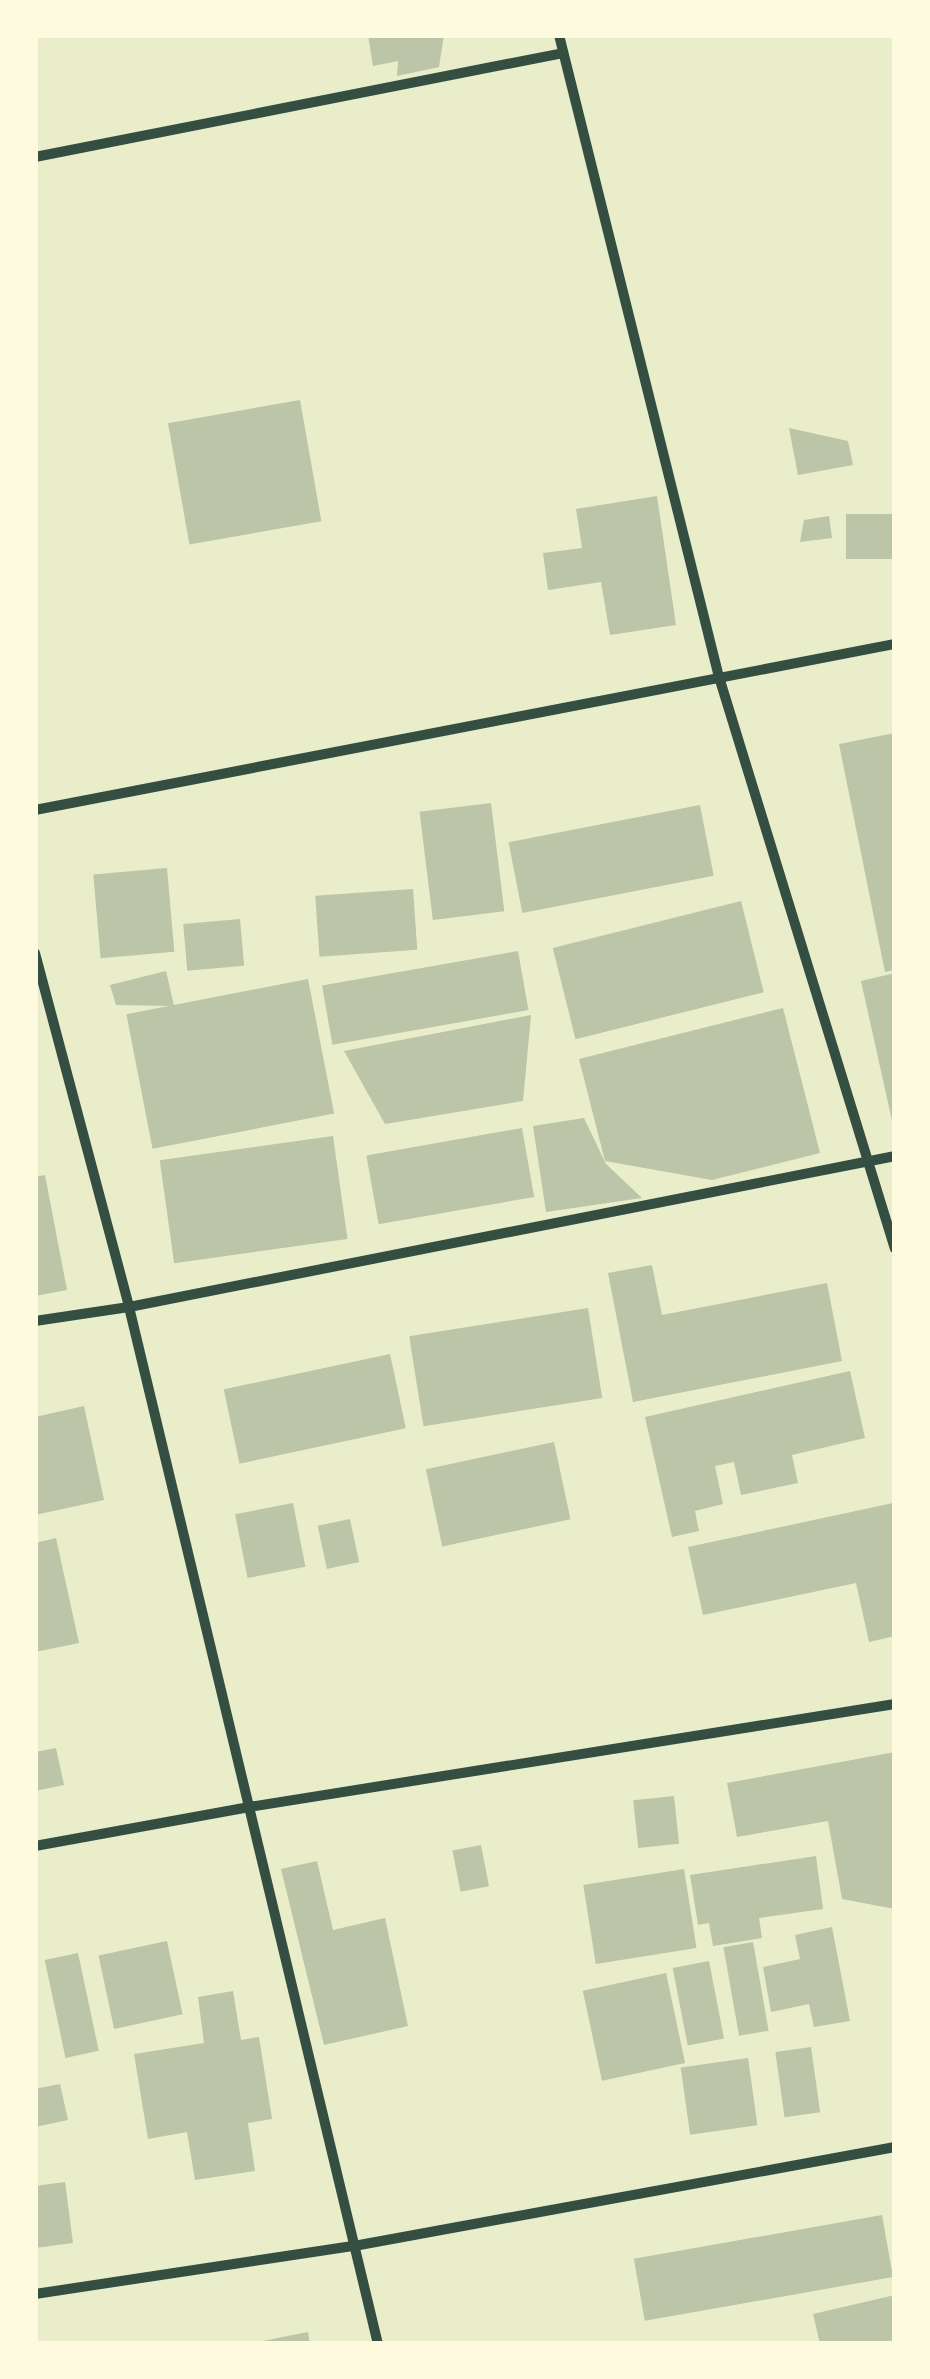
<!DOCTYPE html>
<html>
<head>
<meta charset="utf-8">
<style>
	body { margin:0 }
	#map { position:relative; width:930px; height:2379px; overflow:hidden; background:#e9edc9; font-family:Inter,sans-serif }
	div>[style] { position:absolute }
	.building>* { inset:0; background:#bcc5a7; transform-origin:0 0 }
	.minor>* { height:10px; margin:-5px; padding:0 5px; transform-origin:5px; border-radius:5px; background:#344e41 }
	span { translate:-50% -50%; white-space:nowrap; text-align:center; line-height:1.15; -webkit-text-stroke:8px #fefae0; paint-order:stroke }
	.frame { position:absolute; inset:0; border:38px solid #fefae0; pointer-events:none }
</style>
</head>
<body>
<div id="map">
	<div class="building">
		<div style="clip-path:polygon(368px 35px,444px 35px,439px 67px,397px 76px,398px 61px,373px 66px)"></div>
		<div style="left:300px;top:400px;width:123px;height:134px;rotate:80deg"></div>
		<div style="clip-path:polygon(789px 428px,848px 441px,853px 465px,798px 475px)"></div>
		<div style="clip-path:polygon(657px 496px,676px 625px,610px 635px,601px 582px,548px 590px,543px 553px,582px 548px,576px 509px)"></div>
		<div style="left:895px;top:514px;width:45px;height:49px;rotate:90deg"></div>
		<div style="clip-path:polygon(829px 516px,832px 538px,800px 542px,804px 520px)"></div>
		<div style="clip-path:polygon(895px 733px,895px 970px,885px 972px,839px 744px)"></div>
		<div style="left:491px;top:803px;width:109px;height:72px;rotate:83deg"></div>
		<div style="left:700px;top:805px;width:72px;height:195px;rotate:79deg"></div>
		<div style="left:167px;top:868px;width:84px;height:74px;rotate:85deg"></div>
		<div style="left:413px;top:889px;width:61px;height:98px;rotate:86deg"></div>
		<div style="left:741px;top:901px;width:94px;height:194px;rotate:76deg"></div>
		<div style="left:240px;top:919px;width:47px;height:57px;rotate:85deg"></div>
		<div style="left:518px;top:951px;width:60px;height:199px;rotate:80deg"></div>
		<div style="clip-path:polygon(166px 971px,174px 1006px,116px 1005px,110px 985px)"></div>
		<div style="clip-path:polygon(895px 973px,895px 1125px,893px 1125px,861px 981px)"></div>
		<div style="left:308px;top:979px;width:137px;height:185px;rotate:79deg"></div>
		<div style="clip-path:polygon(783px 1008px,820px 1153px,712px 1180px,605px 1161px,579px 1059px)"></div>
		<div style="clip-path:polygon(531px 1015px,523px 1101px,385px 1124px,344px 1051px)"></div>
		<div style="clip-path:polygon(584px 1118px,606px 1164px,642px 1198px,546px 1212px,533px 1126px)"></div>
		<div style="left:522px;top:1128px;width:70px;height:158px;rotate:80deg"></div>
		<div style="left:333px;top:1136px;width:104px;height:175px;rotate:82deg"></div>
		<div style="clip-path:polygon(45px 1175px,67px 1290px,35px 1296px,35px 1177px)"></div>
		<div style="clip-path:polygon(652px 1265px,662px 1315px,827px 1283px,842px 1361px,633px 1402px,608px 1273px)"></div>
		<div style="left:588px;top:1308px;width:91px;height:181px;rotate:81deg"></div>
		<div style="left:390px;top:1354px;width:76px;height:170px;rotate:78deg"></div>
		<div style="clip-path:polygon(850px 1371px,865px 1438px,792px 1455px,798px 1483px,741px 1495px,734px 1462px,715px 1466px,723px 1504px,695px 1511px,699px 1531px,672px 1537px,645px 1417px)"></div>
		<div style="clip-path:polygon(84px 1406px,104px 1500px,35px 1515px,35px 1417px)"></div>
		<div style="left:554px;top:1442px;width:79px;height:131px;rotate:78deg"></div>
		<div style="left:293px;top:1503px;width:65px;height:59px;rotate:79deg"></div>
		<div style="clip-path:polygon(893px 1503px,895px 1636px,869px 1642px,856px 1583px,703px 1615px,688px 1547px)"></div>
		<div style="left:350px;top:1519px;width:44px;height:33px;rotate:78deg"></div>
		<div style="clip-path:polygon(56px 1538px,79px 1643px,35px 1652px,35px 1543px)"></div>
		<div style="clip-path:polygon(56px 1748px,64px 1785px,35px 1791px,35px 1752px)"></div>
		<div style="clip-path:polygon(895px 1752px,895px 1909px,842px 1899px,828px 1821px,737px 1837px,727px 1783px)"></div>
		<div style="left:674px;top:1796px;width:48px;height:41px;rotate:84deg"></div>
		<div style="left:481px;top:1845px;width:42px;height:29px;rotate:79deg"></div>
		<div style="clip-path:polygon(816px 1856px,823px 1909px,759px 1918px,762px 1938px,713px 1946px,709px 1923px,698px 1925px,690px 1875px)"></div>
		<div style="clip-path:polygon(317px 1861px,333px 1930px,385px 1918px,408px 2026px,324px 2045px,281px 1869px)"></div>
		<div style="left:684px;top:1869px;width:80px;height:102px;rotate:81deg"></div>
		<div style="clip-path:polygon(832px 1927px,850px 2021px,814px 2027px,809px 2004px,771px 2012px,763px 1967px,800px 1959px,795px 1935px)"></div>
		<div style="left:167px;top:1941px;width:75px;height:70px;rotate:78deg"></div>
		<div style="left:753px;top:1942px;width:90px;height:30px;rotate:80deg"></div>
		<div style="left:78px;top:1953px;width:100px;height:34px;rotate:78deg"></div>
		<div style="left:709px;top:1961px;width:79px;height:37px;rotate:79deg"></div>
		<div style="left:666px;top:1973px;width:92px;height:85px;rotate:78deg"></div>
		<div style="clip-path:polygon(233px 1991px,241px 2040px,259px 2037px,272px 2119px,248px 2123px,255px 2171px,195px 2180px,187px 2132px,148px 2139px,134px 2054px,204px 2043px,198px 1997px)"></div>
		<div style="left:811px;top:2047px;width:66px;height:36px;rotate:82deg"></div>
		<div style="left:748px;top:2058px;width:68px;height:68px;rotate:82deg"></div>
		<div style="clip-path:polygon(60px 2084px,68px 2120px,35px 2127px,35px 2089px)"></div>
		<div style="clip-path:polygon(65px 2182px,73px 2243px,35px 2248px,35px 2186px)"></div>
		<div style="left:882px;top:2215px;width:63px;height:252px;rotate:80deg"></div>
		<div style="clip-path:polygon(895px 2295px,895px 2344px,820px 2344px,813px 2314px)"></div>
		<div style="clip-path:polygon(308px 2332px,310px 2344px,259px 2344px,258px 2342px)"></div>
	</div>
	<div class="minor">
		<div style="left:559px;top:35px;width:662px;rotate:76.01deg"></div>
		<div style="left:719px;top:677px;width:598px;rotate:72.9deg"></div>
		<div style="left:35px;top:157px;width:538px;rotate:-11.14deg"></div>
		<div style="left:35px;top:810px;width:876px;rotate:-10.93deg"></div>
		<div style="left:35px;top:953px;width:366px;rotate:75.1deg"></div>
		<div style="left:129px;top:1307px;width:1066px;rotate:76.5deg"></div>
		<div style="left:35px;top:1321px;width:95px;rotate:-8.5deg"></div>
		<div style="left:129px;top:1307px;width:781px;rotate:-11.15deg"></div>
		<div style="left:35px;top:1846px;width:218px;rotate:-10.3deg"></div>
		<div style="left:249px;top:1807px;width:654px;rotate:-9.06deg"></div>
		<div style="left:35px;top:2294px;width:323px;rotate:-8.6deg"></div>
		<div style="left:354px;top:2246px;width:550px;rotate:-10.37deg"></div>
	</div>
	<div class="frame"></div>
</div>
</body>
</html>
